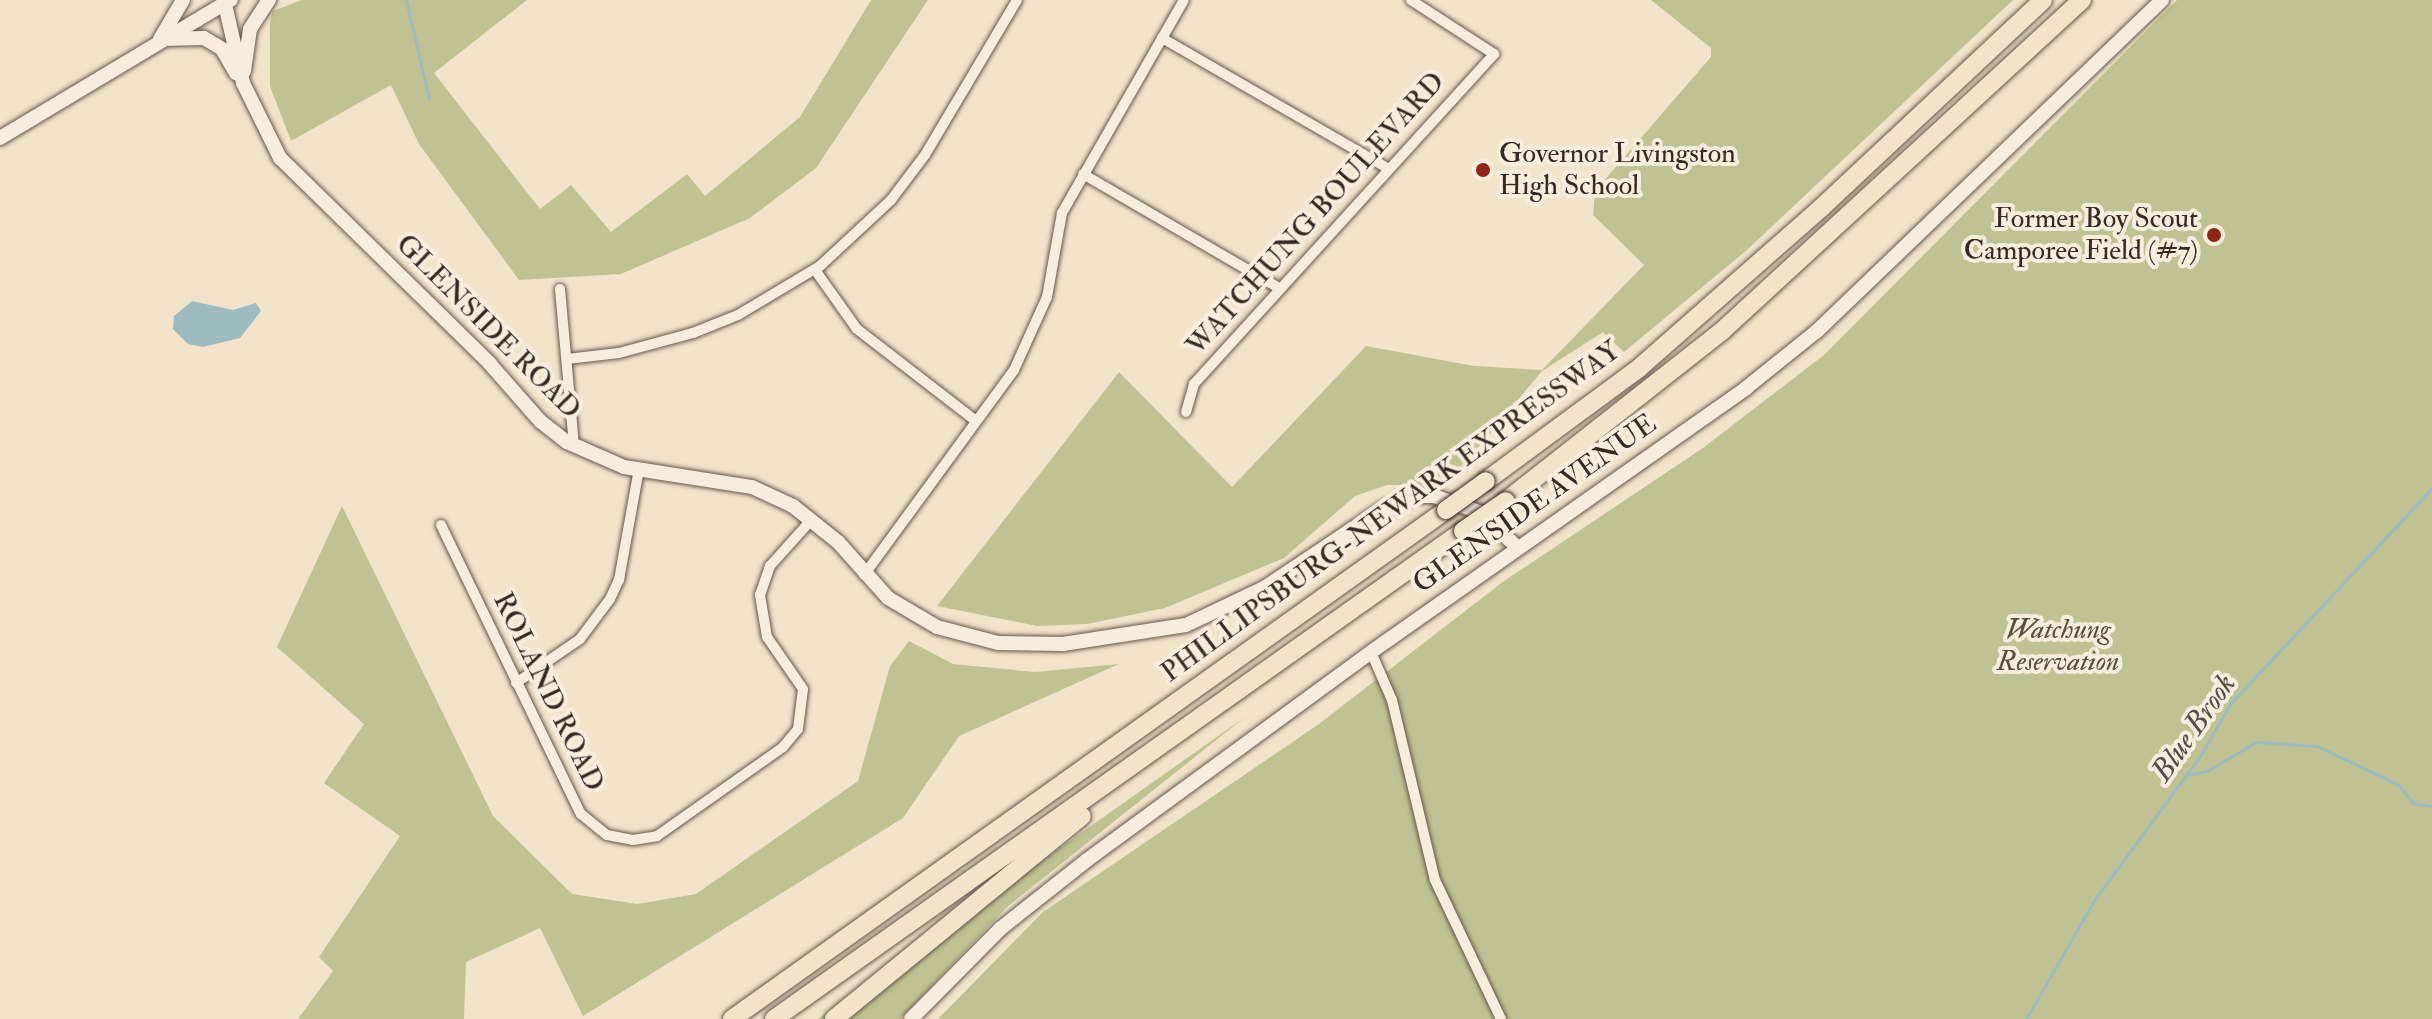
<!DOCTYPE html>
<html>
<head>
<meta charset="utf-8">
<style>
	body { margin:0 }
	#map { position:relative; width:2432px; height:1019px; overflow:hidden; background:#f2e4cb; font-family:"IM FELL Double Pica",serif }
	div>[style] { position:absolute }
	.green>* { inset:0; background:#c1c293 }
	.water>* { inset:0; background:#9ebcc0 }
	.stream>* { height:3px; margin:-1.5px; padding:0 1.5px; transform-origin:1.5px; border-radius:1.5px; background:#9ebcc0 }
	.roads { filter:drop-shadow(0 0 2px #65584c) drop-shadow(0 0 2px #65584c) }
	.street>* { height:10px; margin:-5px; padding:0 5px; transform-origin:5px; border-radius:5px; background:#f7eddd }
	.secondary>* { height:14px; margin:-7px; padding:0 7px; transform-origin:7px; border-radius:7px; background:#f7eddd }
	.highway>* { height:18px; margin:-9px; padding:0 9px; transform-origin:9px; border-radius:9px; background:#f2e4cb }
	.bridges { filter:drop-shadow(0 0 2px #362922) drop-shadow(0 0 2px #362922) }
	.highway-bridge>* { height:18px; margin:-9px; padding:0 9px; transform-origin:9px; border-radius:9px; background:#f2e4cb }
	.dots>* { width:22px; height:22px; translate:-50% -50%; box-sizing:border-box; border:4px solid #f7eddd; border-radius:50% }
	span { translate:-50% -50%; white-space:nowrap; text-align:center; line-height:1.15; -webkit-text-stroke:8px #f7eddd; paint-order:stroke }
	.poi-label { font-size:28px; color:#362922 }
	.left { translate:0 -50%; text-align:left }
	.right { translate:-100% -50%; text-align:right }
	.street-label { font-size:28px; color:#362922 }
	.park-label { font-size:28px; color:#594f3e; font-style:italic }
	.water-label { font-size:30px; color:#504e4a; font-style:italic }
</style>
</head>
<body>
<div id="map">
	<div class="green">
		<div style="clip-path:polygon(302px 0,527px 0,434px 73px,540px 209px,571px 185px,611px 232px,687px 174px,705px 196px,800px 117px,871px 0,928px 0,816px 168px,750px 218px,621px 274px,519px 280px,419px 144px,391px 85px,291px 141px,270px 86px,270px 21px,273px 11px)"></div>
		<div style="clip-path:polygon(1651px 0,2013px 0,1747px 250px,1624px 352px,1603px 332px,1542px 371px,1447px 485px,1387px 485px,1355px 496px,1284px 558px,1165px 608px,1087px 624px,1037px 626px,937px 606px,1119px 372px,1232px 487px,1366px 346px,1474px 366px,1542px 370px,1644px 265px,1593px 215px,1595px 191px,1711px 57px,1711px 48px)"></div>
		<div style="clip-path:polygon(2177px 0,2432px 0,2432px 1019px,938px 1019px,1043px 912px,1319px 724px,1504px 581px,1703px 448px,1824px 355px)"></div>
		<div style="clip-path:polygon(342px 506px,493px 816px,572px 894px,637px 904px,696px 894px,858px 781px,890px 666px,909px 641px,953px 664px,1035px 672px,1119px 664px,959px 736px,903px 818px,583px 1016px,540px 928px,466px 962px,464px 1019px,298px 1019px,333px 971px,319px 957px,400px 836px,324px 783px,364px 724px,277px 647px)"></div>
		<div style="clip-path:polygon(1245px 717px,1007px 907px,900px 1019px,818px 1019px)"></div>
	</div>
	<div class="water">
		<div style="clip-path:polygon(192px 301px,233px 310px,256px 303px,261px 311px,240px 338px,203px 347px,188px 344px,173px 329px,174px 316px)"></div>
	</div>
	<div class="stream">
		<div style="left:406px;top:0;width:102px;rotate:76.9deg"></div>
		<div style="left:2186px;top:775px;width:21px;rotate:-11deg"></div>
		<div style="left:2207px;top:771px;width:57px;rotate:-30.6deg"></div>
		<div style="left:2256px;top:742px;width:61px;rotate:3.8deg"></div>
		<div style="left:2317px;top:746px;width:91px;rotate:25.4deg"></div>
		<div style="left:2399px;top:785px;width:23px;rotate:52deg"></div>
		<div style="left:2413px;top:803px;width:19px;rotate:9deg"></div>
		<div style="left:2026px;top:1019px;width:138px;rotate:-60.1deg"></div>
		<div style="left:2095px;top:899px;width:177px;rotate:-53.7deg"></div>
		<div style="left:2200px;top:756px;width:61px;rotate:-59.7deg"></div>
		<div style="left:2231px;top:703px;width:294px;rotate:-46.9deg"></div>
	</div>
	<div class="roads">
		<div class="street">
			<div style="left:1162px;top:38px;width:260px;rotate:30deg"></div>
			<div style="left:1083px;top:174px;width:225px;rotate:30.2deg"></div>
			<div style="left:815px;top:270px;width:72px;rotate:54.6deg"></div>
			<div style="left:857px;top:329px;width:150px;rotate:37.7deg"></div>
			<div style="left:560px;top:289px;width:157px;rotate:84.9deg"></div>
			<div style="left:567px;top:359px;width:52px;rotate:-6.6deg"></div>
			<div style="left:619px;top:353px;width:77px;rotate:-15.1deg"></div>
			<div style="left:693px;top:333px;width:48px;rotate:-21.8deg"></div>
			<div style="left:738px;top:315px;width:96px;rotate:-30.9deg"></div>
			<div style="left:820px;top:266px;width:97px;rotate:-42.9deg"></div>
			<div style="left:891px;top:200px;width:56px;rotate:-52.9deg"></div>
			<div style="left:925px;top:155px;width:180px;rotate:-59.3deg"></div>
			<div style="left:1186px;top:412px;width:29px;rotate:-74deg"></div>
			<div style="left:1194px;top:384px;width:446px;rotate:-47.7deg"></div>
			<div style="left:1494px;top:54px;width:99px;rotate:-147deg"></div>
			<div style="left:441px;top:525px;width:321px;rotate:64.2deg"></div>
			<div style="left:581px;top:814px;width:33px;rotate:39deg"></div>
			<div style="left:607px;top:835px;width:26px;rotate:11deg"></div>
			<div style="left:633px;top:840px;width:24px;rotate:-9deg"></div>
			<div style="left:657px;top:836px;width:154px;rotate:-35.2deg"></div>
			<div style="left:783px;top:747px;width:23px;rotate:-50deg"></div>
			<div style="left:798px;top:729px;width:40px;rotate:-82.9deg"></div>
			<div style="left:803px;top:689px;width:63px;rotate:-124.7deg"></div>
			<div style="left:767px;top:637px;width:43px;rotate:-99.5deg"></div>
			<div style="left:760px;top:595px;width:31px;rotate:-71deg"></div>
			<div style="left:770px;top:566px;width:63px;rotate:-48.2deg"></div>
			<div style="left:864px;top:575px;width:254px;rotate:-53.8deg"></div>
			<div style="left:1014px;top:370px;width:80px;rotate:-65.7deg"></div>
			<div style="left:1047px;top:297px;width:85px;rotate:-79.9deg"></div>
			<div style="left:1062px;top:213px;width:245px;rotate:-60.2deg"></div>
			<div style="left:1371px;top:652px;width:52px;rotate:66.4deg"></div>
			<div style="left:1392px;top:700px;width:185px;rotate:76.6deg"></div>
			<div style="left:1435px;top:880px;width:154px;rotate:64.6deg"></div>
			<div style="left:516px;top:683px;width:78px;rotate:-34.5deg"></div>
			<div style="left:580px;top:639px;width:50px;rotate:-53.1deg"></div>
			<div style="left:610px;top:599px;width:21px;rotate:-65deg"></div>
			<div style="left:619px;top:580px;width:113px;rotate:-79.8deg"></div>
		</div>
		<div class="secondary">
			<div style="left:224px;top:0;width:85px;rotate:77.1deg"></div>
			<div style="left:243px;top:83px;width:84px;rotate:63.7deg"></div>
			<div style="left:280px;top:158px;width:294px;rotate:44.4deg"></div>
			<div style="left:490px;top:364px;width:76px;rotate:48.7deg"></div>
			<div style="left:540px;top:421px;width:34px;rotate:38deg"></div>
			<div style="left:567px;top:442px;width:62px;rotate:23.7deg"></div>
			<div style="left:624px;top:467px;width:130px;rotate:8.9deg"></div>
			<div style="left:752px;top:487px;width:45px;rotate:24.9deg"></div>
			<div style="left:793px;top:506px;width:58px;rotate:38.7deg"></div>
			<div style="left:838px;top:542px;width:75px;rotate:48.2deg"></div>
			<div style="left:888px;top:598px;width:57px;rotate:30.6deg"></div>
			<div style="left:937px;top:627px;width:63px;rotate:14.7deg"></div>
			<div style="left:998px;top:643px;width:65px;rotate:0.9deg"></div>
			<div style="left:1063px;top:644px;width:124px;rotate:-8.8deg"></div>
			<div style="left:1186px;top:625px;width:86px;rotate:-25.4deg"></div>
			<div style="left:1264px;top:588px;width:142px;rotate:-33.8deg"></div>
			<div style="left:1382px;top:509px;width:35px;rotate:-22deg"></div>
			<div style="left:1415px;top:496px;width:19px"></div>
			<div style="left:1434px;top:496px;width:48px;rotate:19.6deg"></div>
			<div style="left:1479px;top:512px;width:53px;rotate:42.7deg"></div>
			<div style="left:160px;top:39px;width:45px;rotate:-59.5deg"></div>
			<div style="left:162px;top:39px;width:42px;rotate:-1.4deg"></div>
			<div style="left:204px;top:38px;width:21px;rotate:31deg"></div>
			<div style="left:222px;top:49px;width:28px;rotate:60deg"></div>
			<div style="left:244px;top:71px;width:42px;rotate:-81.9deg"></div>
			<div style="left:250px;top:29px;width:35px;rotate:-57deg"></div>
			<div style="left:0;top:138px;width:269px;rotate:-30.9deg"></div>
			<div style="left:911px;top:1019px;width:127px;rotate:-45.3deg"></div>
			<div style="left:1000px;top:929px;width:111px;rotate:-38.4deg"></div>
			<div style="left:1087px;top:860px;width:352px;rotate:-36.2deg"></div>
			<div style="left:1371px;top:652px;width:459px;rotate:-35.1deg"></div>
			<div style="left:1746px;top:388px;width:91px;rotate:-38.8deg"></div>
			<div style="left:1817px;top:331px;width:478px;rotate:-43.8deg"></div>
		</div>
		<div class="highway">
			<div style="left:1486px;top:481px;width:190px;rotate:-36.4deg"></div>
			<div style="left:1639px;top:368px;width:242px;rotate:-41.3deg"></div>
			<div style="left:1821px;top:208px;width:304px;rotate:-43.1deg"></div>
			<div style="left:1506px;top:501px;width:275px;rotate:-38.2deg"></div>
			<div style="left:1722px;top:331px;width:489px;rotate:-42.6deg"></div>
			<div style="left:732px;top:1019px;width:877px;rotate:-35.48deg"></div>
			<div style="left:774px;top:1019px;width:844px;rotate:-35.31deg"></div>
			<div style="left:834px;top:1019px;width:320px;rotate:-39.3deg"></div>
		</div>
	</div>
	<div class="bridges">
		<div class="highway-bridge">
			<div style="left:1446px;top:510px;width:49px;rotate:-35.9deg"></div>
			<div style="left:1463px;top:531px;width:52px;rotate:-34.9deg"></div>
		</div>
	</div>
	<div class="dots">
		<div style="left:1483px;top:170px;background:#8f2418"></div>
		<div style="left:2214px;top:235px;background:#8f2418"></div>
	</div>
	<div class="poi-label">
		<span class="left" style="left:1499px;top:170px">Governor Livingston<br>High School</span>
		<span class="right" style="left:2198px;top:235px">Former Boy Scout<br>Camporee Field (#7)</span>
	</div>
	<div class="street-label">
		<span style="left:1316px;top:214px;rotate:-48deg">WATCHUNG BOULEVARD</span>
		<span style="left:488px;top:327px;rotate:45deg">GLENSIDE ROAD</span>
		<span style="left:1535px;top:504px;rotate:-35deg">GLENSIDE AVENUE</span>
		<span style="left:1391px;top:512px;rotate:-36deg">PHILLIPSBURG-NEWARK EXPRESSWAY</span>
		<span style="left:548px;top:692px;rotate:64deg">ROLAND ROAD</span>
	</div>
	<div class="park-label">
		<span style="left:2058px;top:646px">Watchung<br>Reservation</span>
	</div>
	<div class="water-label">
		<span style="left:2194px;top:728px;rotate:-55deg">Blue Brook</span>
	</div>
</div>
</body>
</html>
